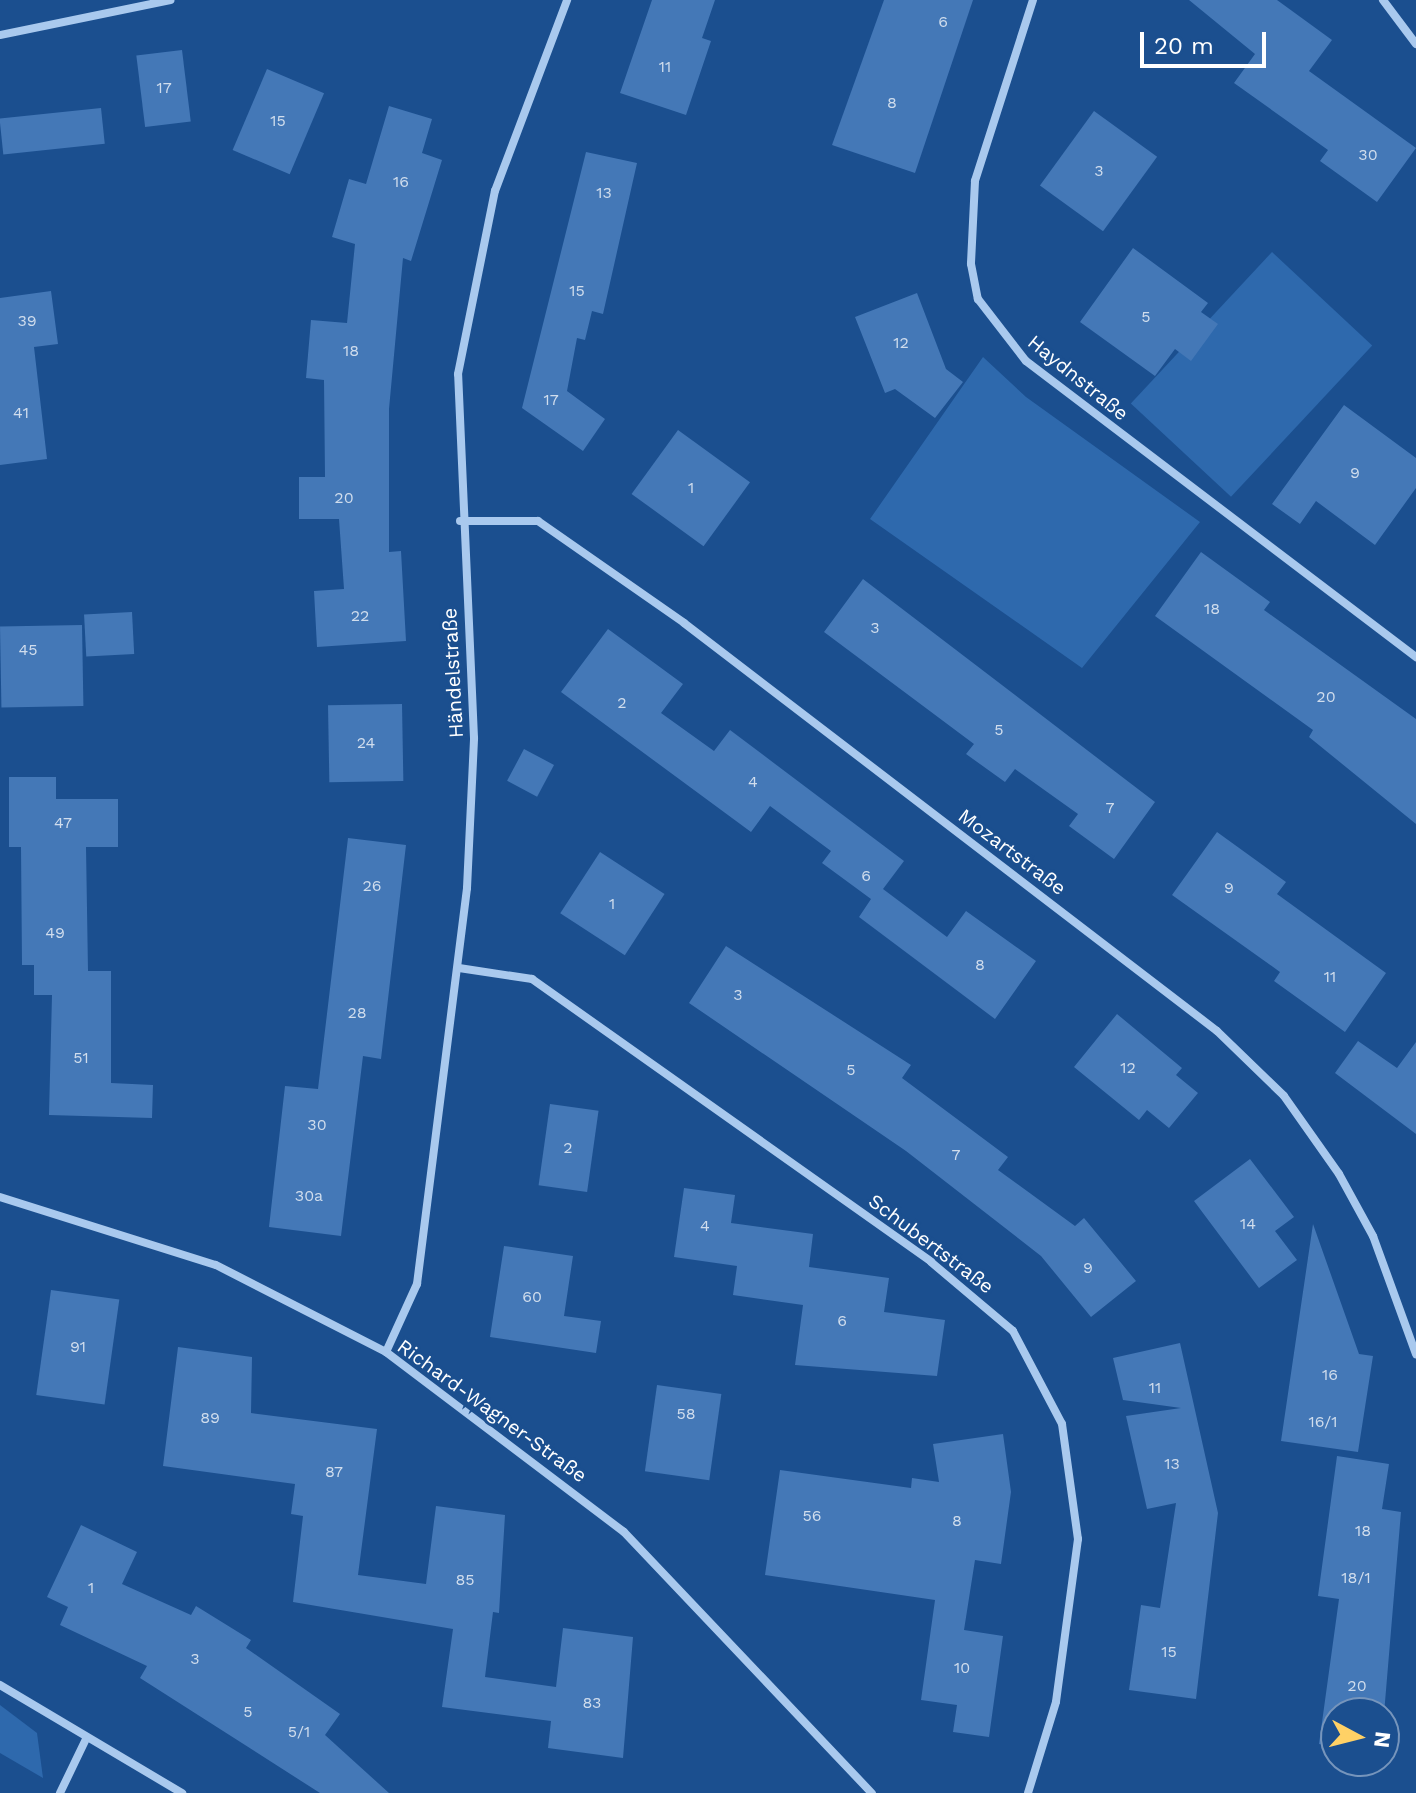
<!DOCTYPE html>
<html>
<head>
<meta charset="utf-8">
<style>
	body { margin:0 }
	#map { position:relative; width:1416px; height:1793px; overflow:hidden; background:#1b4f8f; font-family:"Work Sans",sans-serif }
	div>[style] { position:absolute }
	.green>* { inset:0; background:#2e69ad; transform-origin:0 0 }
	.building>* { inset:0; background:#4478b7; transform-origin:0 0 }
	.street>* { height:8px; margin:-4px; padding:0 4px; transform-origin:4px; border-radius:4px; background:#a9c9ee }
	span { translate:-50% -50%; white-space:nowrap; text-align:center; line-height:1.15; -webkit-text-stroke:6px #1b4f8f; paint-order:stroke }
	.number-label { font-size:16px; color:#d0dded }
	.number-label span { -webkit-text-stroke-width:0 }
	.street-label { font-size:20px; color:#fff }
	.north { position:absolute; left:1320px; top:1697px; width:80px; height:80px; box-sizing:border-box; background:#1b4f8f; border:2px solid #7695bc; border-radius:50%; rotate:97deg; font-size:22px; font-weight:700; line-height:32px; text-align:center; color:#fff }
	.north::after { content:''; display:block; margin:auto; width:28px; height:36px; background:#ffd166; clip-path:polygon(50% 0,100% 100%,50% 72%,0 100%) }
	.scale { position:absolute; left:1140px; top:32px; width:126px; height:36px; box-sizing:border-box; border:4px solid #fff; border-top:0; padding-left:10px; font-size:24px; line-height:28px; white-space:nowrap; color:#fff; -webkit-text-stroke:6px #1b4f8f; paint-order:stroke }
</style>
</head>
<body>
<div id="map">
	<div class="green">
		<div style="left:1272px;top:252px;width:137px;height:207px;rotate:43deg"></div>
		<div style="clip-path:polygon(983px 357px,1026px 397px,1200px 522px,1082px 668px,870px 519px)"></div>
		<div style="clip-path:polygon(0 1705px,37px 1733px,43px 1778px,0 1753px)"></div>
	</div>
	<div class="building">
		<div style="clip-path:polygon(652px 0,715px 0,702px 38px,711px 41px,686px 115px,620px 93px)"></div>
		<div style="clip-path:polygon(884px 0,973px 0,915px 173px,832px 145px)"></div>
		<div style="clip-path:polygon(1189px 0,1277px 0,1332px 40px,1309px 71px,1416px 148px,1377px 202px,1320px 161px,1328px 150px,1234px 83px,1255px 54px)"></div>
		<div style="left:182px;top:50px;width:72px;height:46px;rotate:83deg"></div>
		<div style="left:267px;top:69px;width:62px;height:88px;rotate:23deg"></div>
		<div style="clip-path:polygon(389px 106px,432px 119px,422px 153px,442px 160px,411px 261px,403px 258px,389px 409px,389px 552px,401px 551px,406px 641px,317px 647px,314px 591px,344px 589px,339px 519px,299px 519px,299px 477px,325px 477px,324px 380px,306px 378px,311px 320px,347px 323px,355px 244px,332px 237px,349px 179px,366px 184px)"></div>
		<div style="left:101px;top:108px;width:36px;height:102px;rotate:84deg"></div>
		<div style="left:1094px;top:111px;width:78px;height:92px;rotate:36deg"></div>
		<div style="clip-path:polygon(586px 152px,637px 163px,603px 314px,592px 311px,585px 340px,577px 338px,567px 391px,605px 419px,583px 451px,522px 408px)"></div>
		<div style="clip-path:polygon(1133px 248px,1208px 303px,1201px 312px,1218px 324px,1191px 361px,1175px 349px,1155px 376px,1080px 322px)"></div>
		<div style="clip-path:polygon(51px 291px,58px 344px,34px 347px,47px 459px,0 465px,0 298px)"></div>
		<div style="clip-path:polygon(917px 293px,946px 369px,963px 382px,935px 418px,895px 389px,885px 393px,855px 317px)"></div>
		<div style="clip-path:polygon(1344px 405px,1416px 458px,1416px 488px,1375px 545px,1316px 501px,1300px 524px,1272px 504px)"></div>
		<div style="left:678px;top:430px;width:89px;height:79px;rotate:36deg"></div>
		<div style="clip-path:polygon(1201px 552px,1270px 602px,1264px 610px,1416px 719px,1416px 824px,1309px 737px,1313px 730px,1155px 616px)"></div>
		<div style="clip-path:polygon(863px 579px,1155px 802px,1114px 859px,1069px 826px,1078px 814px,1015px 769px,1005px 782px,966px 754px,974px 744px,824px 632px)"></div>
		<div style="left:132px;top:612px;width:42px;height:48px;rotate:87deg"></div>
		<div style="left:82px;top:625px;width:81px;height:82px;rotate:89deg"></div>
		<div style="clip-path:polygon(608px 629px,683px 684px,661px 713px,714px 751px,730px 730px,904px 861px,883px 889px,947px 937px,966px 911px,1036px 961px,995px 1019px,859px 917px,871px 899px,822px 863px,831px 851px,770px 806px,751px 832px,561px 692px)"></div>
		<div style="left:402px;top:704px;width:77px;height:74px;rotate:89deg"></div>
		<div style="left:524px;top:749px;width:34px;height:36px;rotate:28deg"></div>
		<div style="clip-path:polygon(9px 777px,56px 777px,56px 799px,118px 799px,118px 847px,86px 847px,88px 971px,111px 971px,111px 1083px,153px 1085px,152px 1118px,49px 1115px,52px 995px,34px 995px,34px 965px,22px 965px,21px 847px,9px 847px)"></div>
		<div style="clip-path:polygon(1217px 832px,1286px 882px,1277px 894px,1386px 973px,1345px 1032px,1274px 981px,1280px 972px,1172px 895px)"></div>
		<div style="clip-path:polygon(348px 838px,406px 845px,381px 1059px,363px 1056px,341px 1236px,269px 1227px,285px 1086px,318px 1089px)"></div>
		<div style="left:600px;top:852px;width:77px;height:73px;rotate:33deg"></div>
		<div style="clip-path:polygon(726px 946px,911px 1065px,902px 1078px,1008px 1157px,998px 1170px,1075px 1226px,1084px 1218px,1136px 1281px,1091px 1317px,1041px 1256px,906px 1151px,689px 1003px)"></div>
		<div style="clip-path:polygon(1117px 1014px,1182px 1068px,1176px 1075px,1198px 1093px,1169px 1128px,1147px 1110px,1139px 1120px,1074px 1067px)"></div>
		<div style="clip-path:polygon(1358px 1041px,1397px 1068px,1416px 1042px,1416px 1134px,1335px 1073px)"></div>
		<div style="left:550px;top:1104px;width:49px;height:82px;rotate:8deg"></div>
		<div style="clip-path:polygon(1250px 1159px,1294px 1217px,1275px 1231px,1297px 1260px,1259px 1288px,1194px 1201px)"></div>
		<div style="clip-path:polygon(684px 1188px,735px 1195px,731px 1223px,813px 1234px,809px 1267px,889px 1278px,884px 1312px,945px 1320px,937px 1376px,795px 1365px,803px 1305px,733px 1295px,737px 1266px,674px 1257px)"></div>
		<div style="clip-path:polygon(1313px 1224px,1359px 1354px,1373px 1356px,1358px 1452px,1281px 1441px)"></div>
		<div style="clip-path:polygon(504px 1246px,573px 1256px,564px 1316px,601px 1321px,596px 1353px,490px 1337px)"></div>
		<div style="left:51px;top:1290px;width:69px;height:106px;rotate:8deg"></div>
		<div style="clip-path:polygon(1180px 1343px,1218px 1513px,1196px 1699px,1129px 1690px,1141px 1605px,1160px 1608px,1176px 1503px,1147px 1509px,1126px 1416px,1181px 1408px,1123px 1400px,1113px 1358px)"></div>
		<div style="clip-path:polygon(178px 1347px,252px 1357px,251px 1413px,377px 1429px,358px 1575px,426px 1584px,436px 1506px,505px 1515px,499px 1613px,493px 1612px,485px 1677px,556px 1687px,563px 1628px,633px 1637px,623px 1758px,548px 1748px,551px 1721px,442px 1707px,453px 1629px,293px 1602px,303px 1516px,291px 1514px,295px 1484px,163px 1466px)"></div>
		<div style="left:657px;top:1385px;width:65px;height:87px;rotate:8deg"></div>
		<div style="clip-path:polygon(1003px 1434px,1011px 1492px,1001px 1564px,975px 1560px,964px 1630px,1003px 1636px,989px 1737px,953px 1732px,957px 1705px,921px 1700px,935px 1600px,765px 1575px,780px 1470px,911px 1488px,912px 1478px,939px 1482px,933px 1444px)"></div>
		<div style="clip-path:polygon(1337px 1456px,1389px 1464px,1382px 1509px,1401px 1512px,1384px 1714px,1336px 1713px,1336px 1747px,1319px 1744px,1339px 1599px,1318px 1596px)"></div>
		<div style="clip-path:polygon(81px 1525px,137px 1552px,122px 1584px,191px 1615px,196px 1606px,251px 1640px,246px 1648px,340px 1714px,325px 1735px,389px 1793px,320px 1793px,140px 1678px,147px 1666px,60px 1625px,68px 1607px,47px 1597px)"></div>
	</div>
	<div class="street">
		<div style="left:1033px;top:0;width:190px;rotate:107.8deg"></div>
		<div style="left:975px;top:181px;width:83px;rotate:92.8deg"></div>
		<div style="left:971px;top:264px;width:36px;rotate:79deg"></div>
		<div style="left:978px;top:299px;width:78px;rotate:52.3deg"></div>
		<div style="left:1026px;top:361px;width:490px;rotate:37.2deg"></div>
		<div style="left:1383px;top:0;width:55px;rotate:53.1deg"></div>
		<div style="left:0;top:35px;width:174px;rotate:-11.6deg"></div>
		<div style="left:460px;top:521px;width:78px"></div>
		<div style="left:538px;top:521px;width:178px;rotate:34.9deg"></div>
		<div style="left:684px;top:623px;width:671px;rotate:37.43deg"></div>
		<div style="left:1217px;top:1031px;width:93px;rotate:44.1deg"></div>
		<div style="left:1284px;top:1096px;width:95px;rotate:54.8deg"></div>
		<div style="left:1339px;top:1174px;width:71px;rotate:61.3deg"></div>
		<div style="left:1373px;top:1236px;width:126px;rotate:70deg"></div>
		<div style="left:459px;top:968px;width:74px;rotate:8.6deg"></div>
		<div style="left:532px;top:979px;width:489px;rotate:35.3deg"></div>
		<div style="left:931px;top:1262px;width:107px;rotate:40.1deg"></div>
		<div style="left:1013px;top:1331px;width:105px;rotate:62.2deg"></div>
		<div style="left:1062px;top:1424px;width:116px;rotate:82.1deg"></div>
		<div style="left:1078px;top:1539px;width:164px;rotate:97.7deg"></div>
		<div style="left:1056px;top:1702px;width:95px;rotate:107.1deg"></div>
		<div style="left:0;top:1197px;width:226px;rotate:17.5deg"></div>
		<div style="left:216px;top:1265px;width:191px;rotate:27.1deg"></div>
		<div style="left:386px;top:1352px;width:298px;rotate:37.1deg"></div>
		<div style="left:624px;top:1532px;width:360px;rotate:46.5deg"></div>
		<div style="left:386px;top:1352px;width:75px;rotate:-65.5deg"></div>
		<div style="left:417px;top:1284px;width:399px;rotate:-82.8deg"></div>
		<div style="left:467px;top:888px;width:150px;rotate:-87.3deg"></div>
		<div style="left:474px;top:738px;width:364px;rotate:-92.5deg"></div>
		<div style="left:458px;top:374px;width:187px;rotate:-78.6deg"></div>
		<div style="left:495px;top:191px;width:204px;rotate:-69.3deg"></div>
		<div style="left:0;top:1685px;width:212px;rotate:30.7deg"></div>
		<div style="left:60px;top:1793px;width:62px;rotate:-64.3deg"></div>
	</div>
	<div class="number-label">
		<span style="left:943px;top:22px">6</span>
		<span style="left:665px;top:67px">11</span>
		<span style="left:164px;top:88px">17</span>
		<span style="left:892px;top:103px">8</span>
		<span style="left:278px;top:121px">15</span>
		<span style="left:1368px;top:155px">30</span>
		<span style="left:1099px;top:171px">3</span>
		<span style="left:401px;top:182px">16</span>
		<span style="left:604px;top:193px">13</span>
		<span style="left:577px;top:291px">15</span>
		<span style="left:1146px;top:317px">5</span>
		<span style="left:27px;top:321px">39</span>
		<span style="left:901px;top:343px">12</span>
		<span style="left:351px;top:351px">18</span>
		<span style="left:551px;top:400px">17</span>
		<span style="left:21px;top:413px">41</span>
		<span style="left:1355px;top:473px">9</span>
		<span style="left:691px;top:488px">1</span>
		<span style="left:344px;top:498px">20</span>
		<span style="left:1212px;top:609px">18</span>
		<span style="left:360px;top:616px">22</span>
		<span style="left:875px;top:628px">3</span>
		<span style="left:28px;top:650px">45</span>
		<span style="left:1326px;top:697px">20</span>
		<span style="left:622px;top:703px">2</span>
		<span style="left:999px;top:730px">5</span>
		<span style="left:366px;top:743px">24</span>
		<span style="left:753px;top:782px">4</span>
		<span style="left:1110px;top:808px">7</span>
		<span style="left:63px;top:823px">47</span>
		<span style="left:866px;top:876px">6</span>
		<span style="left:372px;top:886px">26</span>
		<span style="left:1229px;top:888px">9</span>
		<span style="left:612px;top:904px">1</span>
		<span style="left:55px;top:933px">49</span>
		<span style="left:980px;top:965px">8</span>
		<span style="left:1330px;top:977px">11</span>
		<span style="left:738px;top:995px">3</span>
		<span style="left:357px;top:1013px">28</span>
		<span style="left:81px;top:1058px">51</span>
		<span style="left:1128px;top:1068px">12</span>
		<span style="left:851px;top:1070px">5</span>
		<span style="left:317px;top:1125px">30</span>
		<span style="left:568px;top:1148px">2</span>
		<span style="left:956px;top:1155px">7</span>
		<span style="left:309px;top:1196px">30a</span>
		<span style="left:1248px;top:1224px">14</span>
		<span style="left:705px;top:1226px">4</span>
		<span style="left:1088px;top:1268px">9</span>
		<span style="left:532px;top:1297px">60</span>
		<span style="left:842px;top:1321px">6</span>
		<span style="left:78px;top:1347px">91</span>
		<span style="left:1330px;top:1375px">16</span>
		<span style="left:1155px;top:1388px">11</span>
		<span style="left:686px;top:1414px">58</span>
		<span style="left:210px;top:1418px">89</span>
		<span style="left:1323px;top:1422px">16/1</span>
		<span style="left:1172px;top:1464px">13</span>
		<span style="left:334px;top:1472px">87</span>
		<span style="left:812px;top:1516px">56</span>
		<span style="left:957px;top:1521px">8</span>
		<span style="left:1363px;top:1531px">18</span>
		<span style="left:1356px;top:1578px">18/1</span>
		<span style="left:465px;top:1580px">85</span>
		<span style="left:91px;top:1588px">1</span>
		<span style="left:1169px;top:1652px">15</span>
		<span style="left:195px;top:1659px">3</span>
		<span style="left:962px;top:1668px">10</span>
		<span style="left:1357px;top:1686px">20</span>
		<span style="left:592px;top:1703px">83</span>
		<span style="left:248px;top:1712px">5</span>
		<span style="left:299px;top:1732px">5/1</span>
	</div>
	<div class="street-label">
		<span style="left:1078px;top:378px;rotate:39deg">Haydnstraße</span>
		<span style="left:453px;top:673px;rotate:-93deg">Händelstraße</span>
		<span style="left:1012px;top:852px;rotate:37deg">Mozartstraße</span>
		<span style="left:931px;top:1244px;rotate:37deg">Schubertstraße</span>
		<span style="left:492px;top:1411px;rotate:36deg">Richard-Wagner-Straße</span>
	</div>
	<div class="north">N</div>
	<div class="scale">20 m</div>
</div>
</body>
</html>
